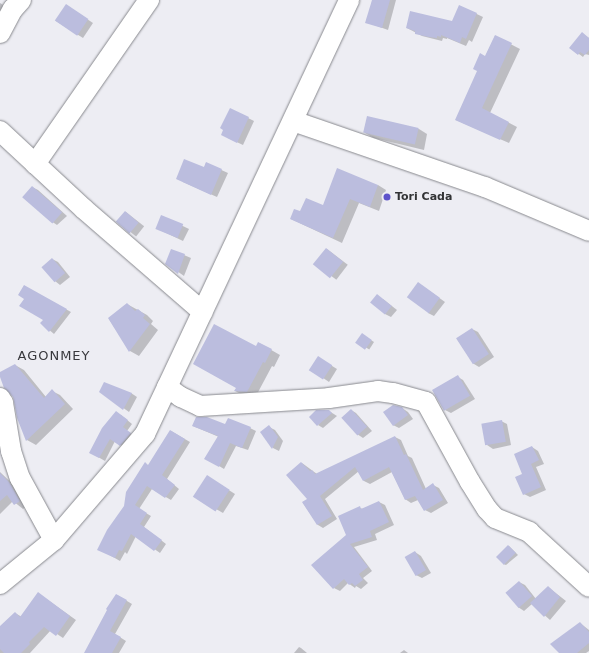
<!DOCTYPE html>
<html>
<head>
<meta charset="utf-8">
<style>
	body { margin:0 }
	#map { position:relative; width:589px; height:653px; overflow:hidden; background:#ededf3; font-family:"DejaVu Sans",sans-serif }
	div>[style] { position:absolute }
	.shadow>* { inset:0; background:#0003; transform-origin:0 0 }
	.building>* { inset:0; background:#bbbdde; transform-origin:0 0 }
	.roads { filter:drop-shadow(0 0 1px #88898e) drop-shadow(0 0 1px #88898e) }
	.minor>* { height:20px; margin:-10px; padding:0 10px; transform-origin:10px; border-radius:10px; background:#fff }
	.dots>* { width:11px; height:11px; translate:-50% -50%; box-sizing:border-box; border:2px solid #ededf3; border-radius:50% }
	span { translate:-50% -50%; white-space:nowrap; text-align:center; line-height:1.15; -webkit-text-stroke:3.5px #ededf3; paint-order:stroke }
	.poi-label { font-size:11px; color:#323335; font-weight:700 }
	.left { translate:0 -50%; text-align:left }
	.quarter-label { font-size:13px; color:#38383c; letter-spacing:1px }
</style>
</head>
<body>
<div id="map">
	<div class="shadow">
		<div style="clip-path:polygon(373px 0,396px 0,388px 30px,366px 22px)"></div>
		<div style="clip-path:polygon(0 3px,8px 8px,0 23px)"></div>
		<div style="clip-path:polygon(460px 6px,483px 17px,472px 42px,469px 40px,466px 46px,447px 38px,447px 39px,443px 38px,442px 41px,422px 36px,407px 28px,452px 23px)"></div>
		<div style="clip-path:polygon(72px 9px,93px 23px,83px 38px,56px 21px)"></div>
		<div style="clip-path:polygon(583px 34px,589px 38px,589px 55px,585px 54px,583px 57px,571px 48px)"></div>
		<div style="clip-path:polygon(495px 36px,520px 49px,490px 113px,517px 127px,509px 143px,456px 120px)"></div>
		<div style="clip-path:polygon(248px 118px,254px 121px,243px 145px,228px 138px)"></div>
		<div style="clip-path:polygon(419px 129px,427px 134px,424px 150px,374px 138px,365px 133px)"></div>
		<div style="clip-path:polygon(206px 163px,228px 173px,217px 197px,183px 182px,204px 168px)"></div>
		<div style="clip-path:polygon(378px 185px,386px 190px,379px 211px,359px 203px,342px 243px,291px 219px,300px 213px,323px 207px)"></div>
		<div style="clip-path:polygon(32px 187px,38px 190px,67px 216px,57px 225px,51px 221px)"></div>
		<div style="left:126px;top:212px;width:23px;height:13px;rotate:38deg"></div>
		<div style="clip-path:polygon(162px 216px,189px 229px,183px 241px,162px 231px)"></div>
		<div style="left:327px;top:249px;width:26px;height:19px;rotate:37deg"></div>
		<div style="clip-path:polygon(172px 250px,191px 258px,184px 276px,167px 264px)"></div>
		<div style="clip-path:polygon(52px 259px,58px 262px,70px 277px,60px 285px,55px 281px)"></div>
		<div style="clip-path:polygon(24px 286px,71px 312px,54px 334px,41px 323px,44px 320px,25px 298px)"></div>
		<div style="clip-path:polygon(424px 287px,445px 302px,434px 316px,428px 313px)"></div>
		<div style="clip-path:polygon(383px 299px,397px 310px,391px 317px,385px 314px)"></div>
		<div style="clip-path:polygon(127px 304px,147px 315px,153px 321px,151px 324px,158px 330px,139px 356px,130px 351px,109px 319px)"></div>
		<div style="clip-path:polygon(472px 329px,478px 332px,494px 357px,479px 367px,474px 364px,457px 339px)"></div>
		<div style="left:363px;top:335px;width:13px;height:9px;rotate:32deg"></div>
		<div style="clip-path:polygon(259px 343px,280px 355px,274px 367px,272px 366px,256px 396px,243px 395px,235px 391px)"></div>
		<div style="clip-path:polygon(324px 361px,337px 369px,329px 382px,310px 369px)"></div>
		<div style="clip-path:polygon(15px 365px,24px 370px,46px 397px,52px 391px,60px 395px,73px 409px,36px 445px,27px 440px,18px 418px,14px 397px,0 374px)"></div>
		<div style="clip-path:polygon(458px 377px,463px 380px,475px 399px,451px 413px,445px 410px)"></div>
		<div style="clip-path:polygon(101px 392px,131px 393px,137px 397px,129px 412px)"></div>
		<div style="clip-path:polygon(402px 408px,408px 412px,413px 419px,399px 428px,393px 425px)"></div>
		<div style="clip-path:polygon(351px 410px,356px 413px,372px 431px,363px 438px,357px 434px)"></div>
		<div style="clip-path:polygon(329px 411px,337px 416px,323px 428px,318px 425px)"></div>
		<div style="clip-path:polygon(121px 415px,132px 424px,127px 431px,135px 436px,125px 448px,115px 441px,105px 461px,91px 453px)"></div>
		<div style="clip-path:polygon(501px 421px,507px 424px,511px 445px,493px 449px,487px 445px)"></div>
		<div style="clip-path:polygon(193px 426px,250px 428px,256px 431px,248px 450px,236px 446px,224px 469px,206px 458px,219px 437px)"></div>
		<div style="clip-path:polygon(269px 427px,275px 430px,283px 441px,279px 451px,273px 448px,262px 432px)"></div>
		<div style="clip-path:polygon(171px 431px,190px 442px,167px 479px,179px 489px,171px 500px,152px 489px,139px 509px,151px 516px,144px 527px,166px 544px,160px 553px,136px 536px,127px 554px,125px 552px,120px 561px,99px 549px)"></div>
		<div style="clip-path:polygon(395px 437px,401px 440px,408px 456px,412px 458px,426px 489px,433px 485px,439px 488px,448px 503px,431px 513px,425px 510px,418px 500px,411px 503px,405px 499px,392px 472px,370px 484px,364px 481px,359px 471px,325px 499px,337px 519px,323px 528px,318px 525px,303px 503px,308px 499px,302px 463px,317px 474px)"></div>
		<div style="clip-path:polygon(532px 447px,538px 451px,544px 464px,536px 467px,546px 490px,530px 497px,524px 494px,524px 475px)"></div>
		<div style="clip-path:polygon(0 472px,17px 488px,27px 506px,23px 509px,13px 501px,0 514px)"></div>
		<div style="clip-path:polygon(213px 480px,235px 494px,223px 513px,195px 497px)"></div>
		<div style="clip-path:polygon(379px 502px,385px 505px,394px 525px,375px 534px,377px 540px,354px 547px,372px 571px,363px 578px,368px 583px,361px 589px,356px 586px,355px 588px,348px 583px,340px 591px,334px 588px,348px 535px,360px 508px,363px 509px)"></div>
		<div style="clip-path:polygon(509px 546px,518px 555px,506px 565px,503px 564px)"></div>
		<div style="clip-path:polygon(415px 552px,421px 556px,431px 573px,422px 578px,416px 575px)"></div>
		<div style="clip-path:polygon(519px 582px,525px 585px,536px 599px,548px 587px,566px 601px,550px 620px,532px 604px,524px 611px,518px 607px)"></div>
		<div style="clip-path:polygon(117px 595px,132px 604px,115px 634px,126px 641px,119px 653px,86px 653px)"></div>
		<div style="clip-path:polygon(45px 598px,76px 620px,63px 638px,51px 630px,30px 653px,0 653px,0 628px,15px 613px,22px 617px)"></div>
		<div style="clip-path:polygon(580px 623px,589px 630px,589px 651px,586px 653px,561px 653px)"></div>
		<div style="clip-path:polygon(299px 647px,301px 648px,307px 653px,294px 653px)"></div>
		<div style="clip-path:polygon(404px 650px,408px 653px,400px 653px)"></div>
	</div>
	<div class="building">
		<div style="clip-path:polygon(372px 0,390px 0,382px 28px,365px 23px)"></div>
		<div style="left:66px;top:4px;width:27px;height:20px;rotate:34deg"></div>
		<div style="clip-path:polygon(459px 5px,477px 13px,466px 39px,462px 37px,460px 43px,441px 35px,441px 37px,437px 36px,437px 38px,429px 37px,415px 34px,415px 31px,406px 28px,410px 11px,452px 21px)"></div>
		<div style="clip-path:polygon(582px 32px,589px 38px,589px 50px,585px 55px,580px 52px,578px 55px,569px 48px)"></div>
		<div style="clip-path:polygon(495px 35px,512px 43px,482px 108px,509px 122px,500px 140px,455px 120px,477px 71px,473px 69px,480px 53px,485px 56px)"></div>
		<div style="clip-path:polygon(230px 108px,249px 117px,237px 143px,221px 135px,223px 130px,220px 128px)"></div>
		<div style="left:367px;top:116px;width:53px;height:17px;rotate:13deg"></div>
		<div style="clip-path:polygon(184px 159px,204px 167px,206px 162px,222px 169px,211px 195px,176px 179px)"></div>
		<div style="clip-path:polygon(337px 168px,378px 185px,370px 207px,350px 199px,333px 238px,290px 219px,294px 209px,300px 211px,306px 198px,323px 205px)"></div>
		<div style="left:32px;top:186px;width:40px;height:15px;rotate:41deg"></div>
		<div style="left:125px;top:211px;width:18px;height:14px;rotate:41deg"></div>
		<div style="left:161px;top:215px;width:24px;height:15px;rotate:22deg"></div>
		<div style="left:326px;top:248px;width:22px;height:21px;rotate:39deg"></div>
		<div style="clip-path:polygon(171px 249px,185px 254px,178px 274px,165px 264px)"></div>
		<div style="left:52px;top:258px;width:20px;height:14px;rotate:49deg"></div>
		<div style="left:418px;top:282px;width:27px;height:19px;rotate:36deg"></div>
		<div style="clip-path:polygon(24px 285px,67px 309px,49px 332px,40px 323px,43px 320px,19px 306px,24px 299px,18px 295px)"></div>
		<div style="left:377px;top:294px;width:19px;height:11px;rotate:39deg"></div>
		<div style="clip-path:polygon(127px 303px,135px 311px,138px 309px,145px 315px,143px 318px,150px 324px,129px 352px,108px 318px)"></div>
		<div style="clip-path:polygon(214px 324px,256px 346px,258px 342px,272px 349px,265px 363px,263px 362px,247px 392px,234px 391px,236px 388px,193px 364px)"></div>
		<div style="left:472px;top:328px;width:31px;height:19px;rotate:57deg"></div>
		<div style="left:362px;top:333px;width:12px;height:12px;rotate:35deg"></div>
		<div style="left:318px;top:356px;width:17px;height:17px;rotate:33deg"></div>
		<div style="clip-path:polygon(15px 364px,44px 398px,52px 389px,65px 404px,26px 441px,17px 418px,13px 397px,4px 388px,0 377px,0 372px)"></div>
		<div style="left:458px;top:375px;width:24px;height:30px;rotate:60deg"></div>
		<div style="clip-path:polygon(104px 382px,132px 393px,123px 410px,99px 392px)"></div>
		<div style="clip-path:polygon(393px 405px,402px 407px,408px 415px,393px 426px,383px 412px)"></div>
		<div style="left:351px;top:409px;width:24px;height:13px;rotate:48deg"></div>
		<div style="clip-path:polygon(316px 410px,329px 410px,332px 413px,317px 426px,309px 417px)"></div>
		<div style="clip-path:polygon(116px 411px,128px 420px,123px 427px,131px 433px,120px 446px,110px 439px,99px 458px,89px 453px,102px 428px)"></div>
		<div style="clip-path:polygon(196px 417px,207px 417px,225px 424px,228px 418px,251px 427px,242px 448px,230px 443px,219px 467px,204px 459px,218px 436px,192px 426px)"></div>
		<div style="left:502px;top:420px;width:22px;height:21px;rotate:80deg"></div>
		<div style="clip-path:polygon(269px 425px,278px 437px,272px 449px,260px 432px)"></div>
		<div style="clip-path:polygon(170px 430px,185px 439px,162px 475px,175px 485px,165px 498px,147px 486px,135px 505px,147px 513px,140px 524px,162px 540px,154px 551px,131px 534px,122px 551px,119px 550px,115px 558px,97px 550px,107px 530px,124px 506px,126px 492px,145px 462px,148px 465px)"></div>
		<div style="clip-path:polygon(395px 436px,404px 455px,406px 454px,423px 490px,433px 483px,443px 500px,424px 511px,415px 496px,405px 500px,389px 467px,363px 481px,355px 467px,320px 496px,332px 516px,317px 525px,302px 502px,307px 499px,286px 475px,301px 462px,310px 471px,312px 470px,315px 474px)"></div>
		<div style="clip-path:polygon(532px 446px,539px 460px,531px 464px,541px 487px,523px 495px,515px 477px,522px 474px,514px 454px)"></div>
		<div style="clip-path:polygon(0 473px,9px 482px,20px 501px,14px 505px,7px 495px,0 501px)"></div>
		<div style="left:207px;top:475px;width:27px;height:26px;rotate:33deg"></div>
		<div style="clip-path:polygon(379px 501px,389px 522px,370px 531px,372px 537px,350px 544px,368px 567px,359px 574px,363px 580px,355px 586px,352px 583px,349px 585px,344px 579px,333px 589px,311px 565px,346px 535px,338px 516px,360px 506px,361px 509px)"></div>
		<div style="left:508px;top:545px;width:11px;height:17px;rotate:45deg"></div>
		<div style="left:415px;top:551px;width:22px;height:12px;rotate:60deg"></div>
		<div style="left:519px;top:581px;width:20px;height:18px;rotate:49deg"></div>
		<div style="clip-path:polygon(548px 586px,560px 597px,544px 617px,530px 603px)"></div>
		<div style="clip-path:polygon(38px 592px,70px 616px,56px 636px,44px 627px,29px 642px,30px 644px,21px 653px,4px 653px,0 649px,0 626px,15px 612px,20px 617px)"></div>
		<div style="clip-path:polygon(116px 594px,127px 600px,110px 631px,121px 637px,112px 653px,84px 653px,107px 610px,106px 609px)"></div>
		<div style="clip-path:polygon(580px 622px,589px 632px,589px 643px,577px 653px,559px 653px,550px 644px)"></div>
	</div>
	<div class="roads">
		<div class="minor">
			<div style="left:0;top:33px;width:27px;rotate:-62deg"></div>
			<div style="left:13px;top:9px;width:12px;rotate:-48deg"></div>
			<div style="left:293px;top:121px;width:203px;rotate:19deg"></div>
			<div style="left:485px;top:187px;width:113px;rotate:22.9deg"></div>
			<div style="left:0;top:131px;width:115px;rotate:42.9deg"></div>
			<div style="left:84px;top:209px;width:157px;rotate:40.9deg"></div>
			<div style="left:35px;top:164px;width:200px;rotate:-55.2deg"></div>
			<div style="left:167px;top:387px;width:17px;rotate:36deg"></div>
			<div style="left:181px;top:397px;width:21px;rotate:25deg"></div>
			<div style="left:200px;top:406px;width:129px;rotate:-3.5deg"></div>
			<div style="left:329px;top:398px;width:49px;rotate:-8.1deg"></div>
			<div style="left:378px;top:391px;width:15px;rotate:8deg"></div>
			<div style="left:393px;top:393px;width:34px;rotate:15deg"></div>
			<div style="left:426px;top:402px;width:91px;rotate:61.2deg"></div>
			<div style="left:470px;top:482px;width:32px;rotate:58deg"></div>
			<div style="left:487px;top:509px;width:12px;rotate:48deg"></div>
			<div style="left:495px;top:518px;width:37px;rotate:22deg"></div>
			<div style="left:529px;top:532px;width:81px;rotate:42.5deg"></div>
			<div style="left:0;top:398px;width:6px;rotate:59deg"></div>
			<div style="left:3px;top:403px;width:49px;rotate:80.5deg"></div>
			<div style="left:11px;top:451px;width:28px;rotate:72deg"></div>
			<div style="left:20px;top:478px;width:71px;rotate:61.3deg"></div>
			<div style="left:0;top:584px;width:70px;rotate:-39.2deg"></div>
			<div style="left:54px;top:540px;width:140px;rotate:-49.4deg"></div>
			<div style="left:145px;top:434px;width:480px;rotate:-64.8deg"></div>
		</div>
	</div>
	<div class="dots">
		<div style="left:387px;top:197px;background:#5d52ca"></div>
	</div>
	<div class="poi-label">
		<span class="left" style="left:395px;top:197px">Tori Cada</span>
	</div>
	<div class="quarter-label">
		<span style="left:54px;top:356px">AGONMEY</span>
	</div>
</div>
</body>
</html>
